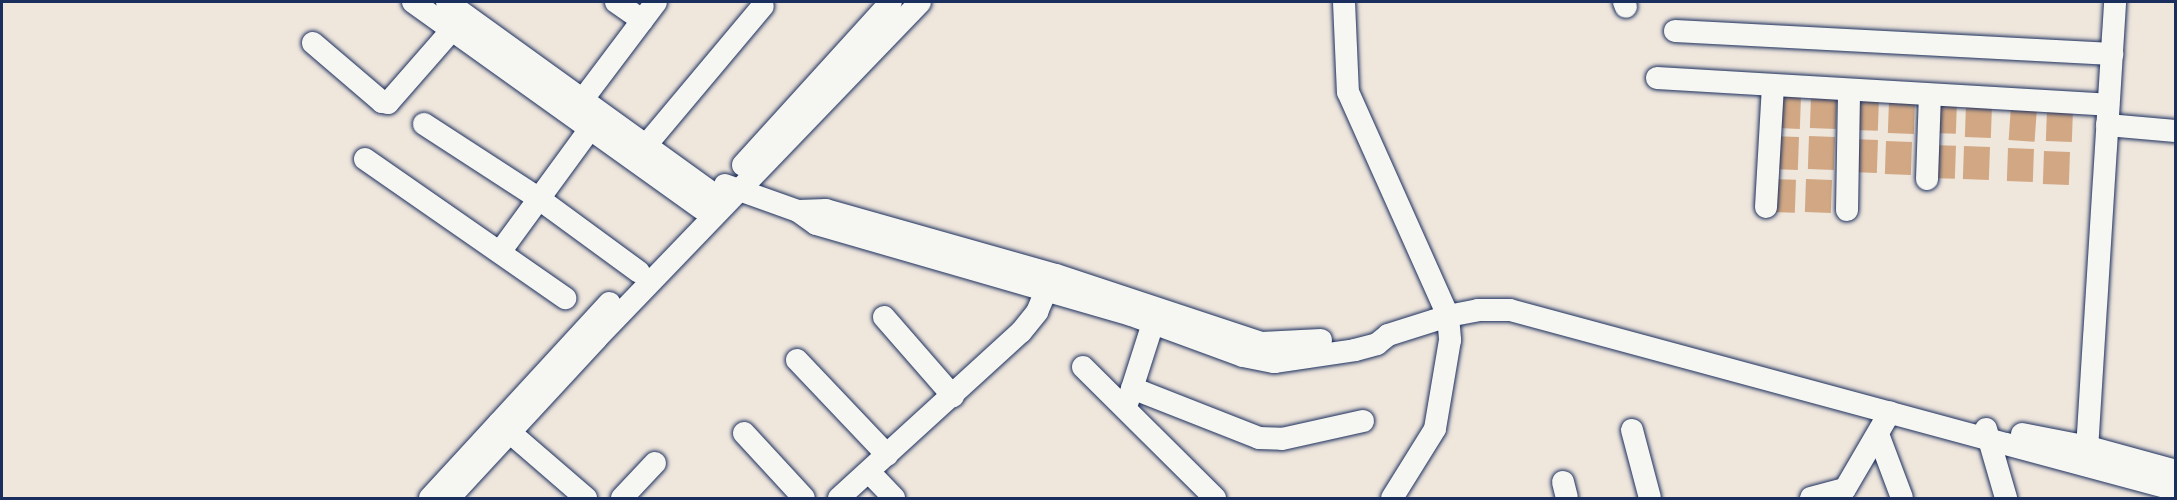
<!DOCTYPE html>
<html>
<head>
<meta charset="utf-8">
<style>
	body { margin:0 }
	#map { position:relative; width:2177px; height:500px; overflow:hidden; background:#efe6dc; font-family:Caveat,sans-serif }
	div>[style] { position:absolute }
	.building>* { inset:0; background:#d2a884; transform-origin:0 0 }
	.roads { filter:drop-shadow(0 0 2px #1b2f5e) drop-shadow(0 0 2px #1b2f5e) }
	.minor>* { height:22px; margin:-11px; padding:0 11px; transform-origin:11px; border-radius:11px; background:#f6f6f2 }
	span { translate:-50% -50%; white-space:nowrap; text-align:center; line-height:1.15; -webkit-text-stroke:5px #f6f6f2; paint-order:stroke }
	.frame { position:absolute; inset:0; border:3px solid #1b2f5e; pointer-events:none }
</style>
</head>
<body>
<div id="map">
	<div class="building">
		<div style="left:1775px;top:95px;width:26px;height:33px;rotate:2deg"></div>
		<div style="left:1811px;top:95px;width:26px;height:33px;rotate:2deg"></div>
		<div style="left:1854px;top:97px;width:25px;height:33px;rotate:2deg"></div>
		<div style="left:1889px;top:100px;width:26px;height:33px;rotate:2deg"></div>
		<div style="left:1932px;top:100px;width:25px;height:33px;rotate:2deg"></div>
		<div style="left:1966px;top:104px;width:26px;height:33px;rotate:2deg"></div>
		<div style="left:2011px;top:106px;width:26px;height:34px;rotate:4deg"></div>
		<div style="left:2047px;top:108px;width:26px;height:33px;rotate:2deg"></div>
		<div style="left:1773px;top:136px;width:26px;height:33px;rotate:2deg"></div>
		<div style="left:1809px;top:136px;width:26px;height:33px;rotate:2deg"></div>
		<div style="left:1852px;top:139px;width:26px;height:33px;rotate:2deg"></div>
		<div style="left:1886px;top:141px;width:26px;height:33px;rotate:2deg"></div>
		<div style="left:1931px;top:145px;width:25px;height:33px;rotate:2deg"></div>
		<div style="left:1964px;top:146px;width:26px;height:33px;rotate:2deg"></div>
		<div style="left:2008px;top:148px;width:26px;height:33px;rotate:2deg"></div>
		<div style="left:2044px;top:151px;width:26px;height:33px;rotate:2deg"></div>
		<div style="left:1771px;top:179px;width:25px;height:33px;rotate:2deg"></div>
		<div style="left:1806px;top:179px;width:26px;height:33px;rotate:2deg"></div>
	</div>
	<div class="roads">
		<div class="minor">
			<div style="left:413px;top:2px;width:355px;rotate:35.6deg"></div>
			<div style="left:447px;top:2px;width:330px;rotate:35.8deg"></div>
			<div style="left:616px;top:2px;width:32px;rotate:35deg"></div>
			<div style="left:1344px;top:2px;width:90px;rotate:87.5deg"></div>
			<div style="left:1348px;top:92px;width:245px;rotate:65.9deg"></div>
			<div style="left:1448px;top:316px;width:24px;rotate:85deg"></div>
			<div style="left:1450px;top:340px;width:90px;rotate:99.6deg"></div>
			<div style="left:1435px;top:429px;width:81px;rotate:121.9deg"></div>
			<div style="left:1624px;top:2px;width:5px;rotate:68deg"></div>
			<div style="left:1675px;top:31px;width:438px;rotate:3deg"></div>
			<div style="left:313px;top:43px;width:91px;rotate:40.5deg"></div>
			<div style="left:382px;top:102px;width:6px;rotate:9deg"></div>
			<div style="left:388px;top:103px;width:96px;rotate:-48.8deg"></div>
			<div style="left:1657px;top:78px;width:452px;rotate:3.4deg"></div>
			<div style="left:574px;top:111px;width:136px;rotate:-53deg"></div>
			<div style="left:424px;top:124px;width:136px;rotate:33deg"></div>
			<div style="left:538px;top:198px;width:125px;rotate:36.2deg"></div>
			<div style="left:2107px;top:125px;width:69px;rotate:5deg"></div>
			<div style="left:647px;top:144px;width:180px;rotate:-50deg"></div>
			<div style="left:365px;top:159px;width:244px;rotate:34.8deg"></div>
			<div style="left:743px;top:165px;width:220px;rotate:-47.8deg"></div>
			<div style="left:1927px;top:179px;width:84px;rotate:-88deg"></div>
			<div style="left:725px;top:185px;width:77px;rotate:19.6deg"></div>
			<div style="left:798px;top:211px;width:22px;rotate:36deg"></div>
			<div style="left:816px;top:224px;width:328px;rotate:16.1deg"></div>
			<div style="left:1131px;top:315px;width:119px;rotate:20.1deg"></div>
			<div style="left:1243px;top:356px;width:32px;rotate:11deg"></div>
			<div style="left:1274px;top:362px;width:82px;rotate:-8.4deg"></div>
			<div style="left:1355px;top:350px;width:23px;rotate:-15deg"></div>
			<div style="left:1377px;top:344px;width:14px;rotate:-39deg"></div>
			<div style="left:1388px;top:335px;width:63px;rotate:-17.6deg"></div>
			<div style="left:1448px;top:316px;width:31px;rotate:-11deg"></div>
			<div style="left:1478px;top:310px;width:32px"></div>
			<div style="left:1510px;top:310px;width:690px;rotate:15.12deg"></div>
			<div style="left:1766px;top:207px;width:122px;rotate:-86.7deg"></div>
			<div style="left:1847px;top:210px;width:120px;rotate:-89deg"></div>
			<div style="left:798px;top:211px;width:28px;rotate:-2deg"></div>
			<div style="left:826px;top:210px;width:239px;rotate:15.8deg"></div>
			<div style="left:1056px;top:275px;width:217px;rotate:18.3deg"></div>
			<div style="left:1262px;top:343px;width:59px;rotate:-2.9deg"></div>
			<div style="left:500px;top:252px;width:152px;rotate:-53.8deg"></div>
			<div style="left:884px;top:317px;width:105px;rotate:48.9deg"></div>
			<div style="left:797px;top:360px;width:131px;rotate:46.5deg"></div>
			<div style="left:1083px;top:367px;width:186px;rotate:44.8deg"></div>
			<div style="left:1132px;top:388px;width:136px;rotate:21.5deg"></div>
			<div style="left:1259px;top:438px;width:23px;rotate:2deg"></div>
			<div style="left:1282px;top:439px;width:83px;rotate:-12.5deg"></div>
			<div style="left:1128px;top:401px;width:82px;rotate:-72.2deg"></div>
			<div style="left:499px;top:423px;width:115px;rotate:40.8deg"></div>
			<div style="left:1986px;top:429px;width:72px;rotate:73.8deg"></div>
			<div style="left:1632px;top:430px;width:70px;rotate:75.2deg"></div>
			<div style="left:744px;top:433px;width:88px;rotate:47.3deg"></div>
			<div style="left:1878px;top:434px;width:68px;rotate:69.4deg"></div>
			<div style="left:2022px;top:434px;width:68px;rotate:11deg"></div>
			<div style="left:2089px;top:447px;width:90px;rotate:15.4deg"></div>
			<div style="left:2086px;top:465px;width:464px;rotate:-86.4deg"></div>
			<div style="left:869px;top:472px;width:36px;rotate:46deg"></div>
			<div style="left:1563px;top:482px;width:16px;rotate:76deg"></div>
			<div style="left:430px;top:498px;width:265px;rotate:-47.4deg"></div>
			<div style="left:449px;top:498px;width:217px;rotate:-47.2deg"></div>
			<div style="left:596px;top:339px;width:467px;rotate:-46.1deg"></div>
			<div style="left:622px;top:498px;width:48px;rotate:-46.7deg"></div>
			<div style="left:839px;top:498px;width:246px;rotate:-42.4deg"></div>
			<div style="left:1021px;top:332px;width:26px;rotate:-51deg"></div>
			<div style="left:1037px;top:312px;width:38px;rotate:-67deg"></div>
			<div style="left:1811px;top:498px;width:35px;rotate:-15deg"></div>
			<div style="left:1845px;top:489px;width:89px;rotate:-59.7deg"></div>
		</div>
	</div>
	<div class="frame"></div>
</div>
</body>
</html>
